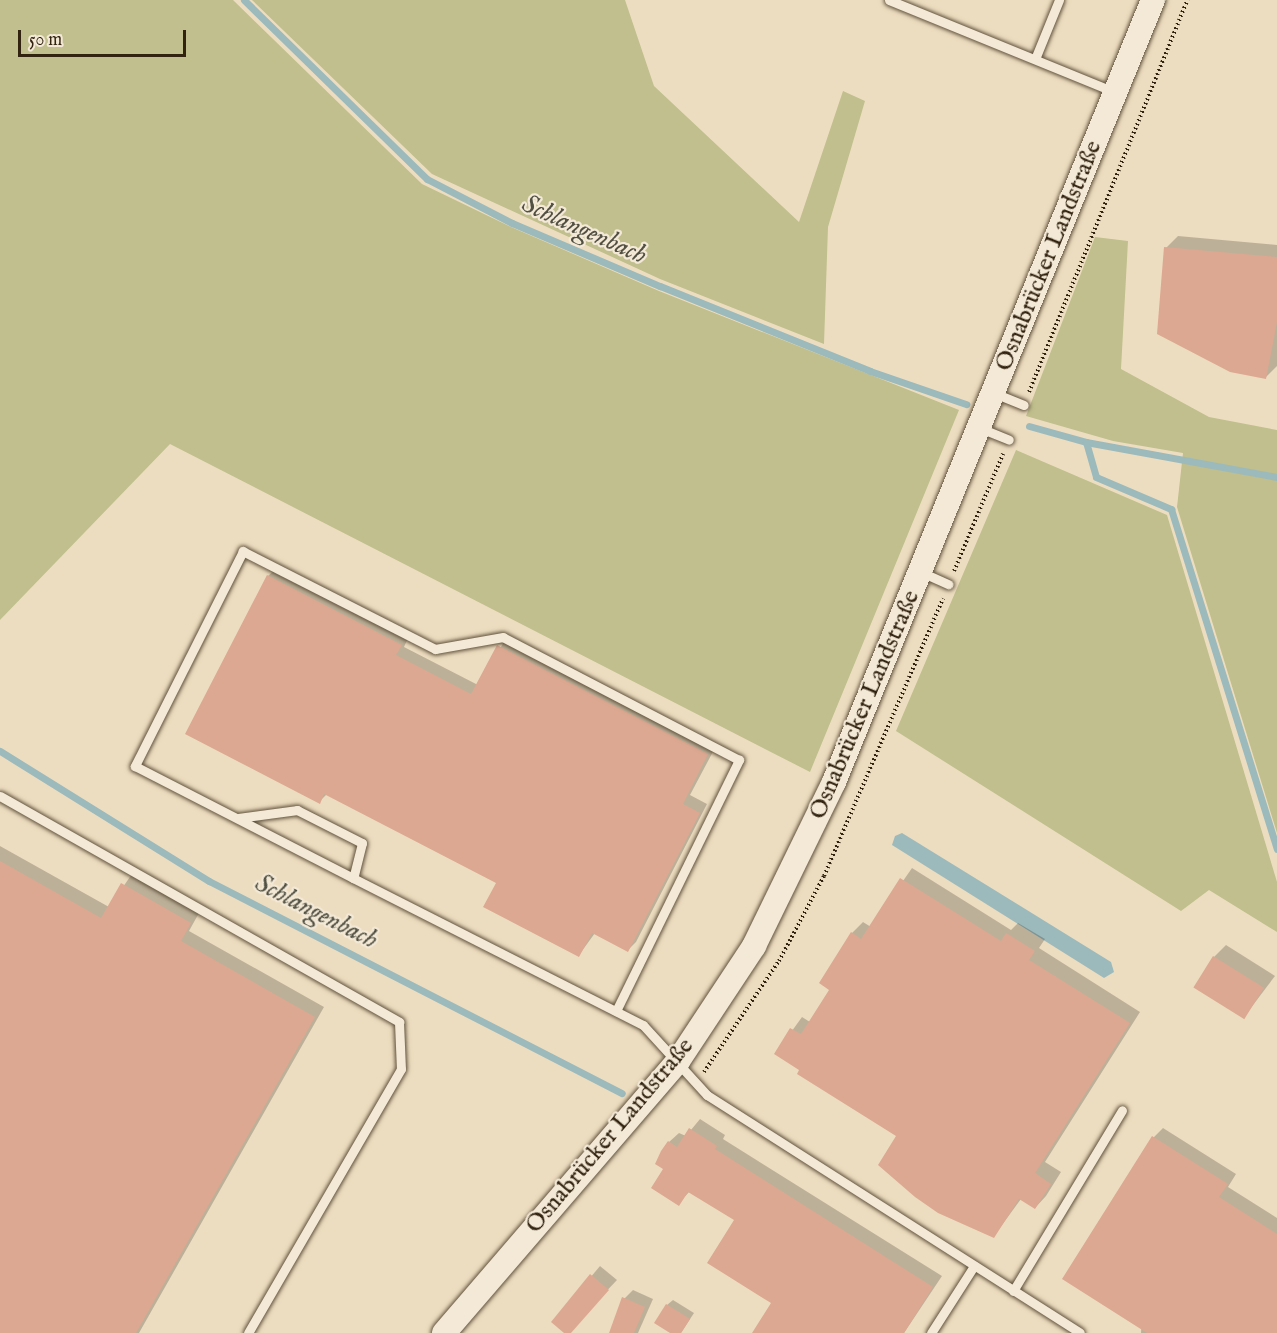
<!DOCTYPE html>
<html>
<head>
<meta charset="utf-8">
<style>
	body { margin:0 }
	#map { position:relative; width:1277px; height:1333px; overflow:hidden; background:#edddc0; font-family:"IM FELL English",serif }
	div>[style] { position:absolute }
	.green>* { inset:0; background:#c0bf8d }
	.water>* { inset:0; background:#9cbabb }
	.shadow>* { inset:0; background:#0003 }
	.stream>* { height:7px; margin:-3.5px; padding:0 3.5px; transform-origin:3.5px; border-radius:3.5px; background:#9cbabb }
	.building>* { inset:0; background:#dca891; transform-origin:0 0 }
	.path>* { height:4px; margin-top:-2px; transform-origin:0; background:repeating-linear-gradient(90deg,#312310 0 1.5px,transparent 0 4.5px) }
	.roads { filter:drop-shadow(0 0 2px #60523c) drop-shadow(0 0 2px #60523c) }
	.lane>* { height:9px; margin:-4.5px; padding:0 4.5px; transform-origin:4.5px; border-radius:4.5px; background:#f3e9d6 }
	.secondary>* { height:24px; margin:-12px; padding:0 12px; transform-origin:12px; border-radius:12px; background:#f3e9d6 }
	span { translate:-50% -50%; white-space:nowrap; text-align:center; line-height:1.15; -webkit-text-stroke:4.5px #f3e9d6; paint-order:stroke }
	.street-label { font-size:24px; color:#312310 }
	.water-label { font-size:26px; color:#515043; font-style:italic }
	.scale { position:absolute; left:18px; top:30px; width:168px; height:27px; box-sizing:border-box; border:3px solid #312310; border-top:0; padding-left:8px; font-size:18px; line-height:21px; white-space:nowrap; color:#312310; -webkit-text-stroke:4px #f3e9d6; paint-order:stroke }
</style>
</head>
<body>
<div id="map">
	<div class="green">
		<div style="clip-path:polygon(0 0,233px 0,422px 184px,511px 227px,659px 291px,959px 410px,810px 772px,170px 444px,0 620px)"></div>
		<div style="clip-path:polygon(252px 0,625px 0,654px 86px,799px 222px,843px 91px,865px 101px,828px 227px,824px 344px,660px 279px,432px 174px)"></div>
		<div style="clip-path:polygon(1095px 237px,1128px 241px,1121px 369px,1209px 417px,1277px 430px,1277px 833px,1177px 507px,1183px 453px,1113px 441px,1026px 416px)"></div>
		<div style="clip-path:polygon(1016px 450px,1167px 515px,1277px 882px,1277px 932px,1209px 890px,1181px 911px,896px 731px)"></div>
	</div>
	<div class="water">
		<div style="clip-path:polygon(902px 833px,1111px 962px,1114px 972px,1104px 978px,892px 845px,895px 836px)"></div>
	</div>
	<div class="shadow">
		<div style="clip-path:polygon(1178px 236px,1277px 245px,1277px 366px,1266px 377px,1166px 248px)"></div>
		<div style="clip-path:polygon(277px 568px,409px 636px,404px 647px,478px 685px,507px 637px,716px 746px,690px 795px,707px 804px,636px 942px,628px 950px,595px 933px,579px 955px,498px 883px,327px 794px,319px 802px,268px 576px)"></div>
		<div style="clip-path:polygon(0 846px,109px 907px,132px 874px,199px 913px,189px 931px,324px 1007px,139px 1333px,0 1333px)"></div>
		<div style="clip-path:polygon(912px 868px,1011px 930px,1018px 923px,1045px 939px,1039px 948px,1140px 1012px,1045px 1162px,1061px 1172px,1046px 1196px,1035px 1208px,1021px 1199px,994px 1236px,898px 1136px,776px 1053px,802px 1017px,810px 1022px,831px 989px,852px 933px,863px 922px,871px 927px)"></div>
		<div style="clip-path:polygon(1226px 945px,1275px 976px,1244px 1017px,1214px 957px)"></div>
		<div style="clip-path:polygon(700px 1119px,725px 1135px,723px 1139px,942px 1276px,904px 1333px,767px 1333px,773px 1303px,736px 1220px,690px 1191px,678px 1204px,665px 1169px,669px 1142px,679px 1133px,686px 1136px)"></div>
		<div style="clip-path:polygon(1163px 1128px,1236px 1174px,1228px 1187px,1277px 1218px,1277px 1333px,1141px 1333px,1154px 1137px)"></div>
		<div style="clip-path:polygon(600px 1266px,617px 1280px,567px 1333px,553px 1322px)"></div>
		<div style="clip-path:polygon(633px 1290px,653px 1299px,638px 1333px,610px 1333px,624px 1299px)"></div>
		<div style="clip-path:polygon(673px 1300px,694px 1313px,681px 1333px,673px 1333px,667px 1305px)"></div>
	</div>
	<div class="stream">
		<div style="left:244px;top:0;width:256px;rotate:44.4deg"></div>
		<div style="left:427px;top:179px;width:96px;rotate:27.4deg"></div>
		<div style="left:512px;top:223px;width:161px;rotate:23.1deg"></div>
		<div style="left:660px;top:286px;width:227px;rotate:22deg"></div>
		<div style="left:870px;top:371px;width:102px;rotate:19deg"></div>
		<div style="left:1029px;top:426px;width:59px;rotate:15.7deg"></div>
		<div style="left:1086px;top:442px;width:194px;rotate:10.4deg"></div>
		<div style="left:1086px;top:442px;width:36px;rotate:74deg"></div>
		<div style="left:1096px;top:477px;width:82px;rotate:23.1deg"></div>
		<div style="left:1171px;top:509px;width:356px;rotate:72.7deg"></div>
		<div style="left:0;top:751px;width:246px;rotate:31.9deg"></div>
		<div style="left:209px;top:881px;width:464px;rotate:27.2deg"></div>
	</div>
	<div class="building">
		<div style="clip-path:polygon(1164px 247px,1277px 257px,1277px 322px,1266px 379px,1230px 372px,1157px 334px)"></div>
		<div style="clip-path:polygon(267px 575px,402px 645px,396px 655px,471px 694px,497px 645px,708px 754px,683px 804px,700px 813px,628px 952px,592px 933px,579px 957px,483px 907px,496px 883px,324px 794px,320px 804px,185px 734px)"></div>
		<div style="clip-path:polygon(0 861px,101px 918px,121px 883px,191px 923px,181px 941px,315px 1017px,136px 1333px,0 1333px)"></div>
		<div style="clip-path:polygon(900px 878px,1001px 941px,1006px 933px,1035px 951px,1029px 960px,1130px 1023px,1035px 1173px,1051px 1184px,1035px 1209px,1019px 1199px,994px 1238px,938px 1213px,915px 1197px,878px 1165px,896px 1136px,797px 1074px,799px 1070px,774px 1054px,790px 1028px,801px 1034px,829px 990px,819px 983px,851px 932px,861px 939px)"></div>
		<div style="left:1213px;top:956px;width:60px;height:37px;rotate:32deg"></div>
		<div style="clip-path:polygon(689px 1128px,717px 1146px,715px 1149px,933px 1287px,904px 1333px,752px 1333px,771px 1303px,707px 1263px,734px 1220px,688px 1192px,679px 1206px,651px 1188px,663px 1169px,655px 1164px,661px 1151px,668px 1141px,677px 1147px)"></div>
		<div style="clip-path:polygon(1152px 1136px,1228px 1184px,1219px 1197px,1277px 1234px,1277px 1333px,1147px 1333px,1062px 1279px)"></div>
		<div style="clip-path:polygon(590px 1274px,609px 1290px,571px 1333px,564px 1333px,551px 1322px)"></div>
		<div style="clip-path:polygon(622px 1297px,645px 1307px,634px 1333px,609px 1333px)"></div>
		<div style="clip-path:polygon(666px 1304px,690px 1319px,681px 1333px,670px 1333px,654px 1323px)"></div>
	</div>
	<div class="path">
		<div style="left:1029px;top:392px;width:423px;rotate:-68deg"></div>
		<div style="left:954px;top:571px;width:127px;rotate:-67.3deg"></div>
		<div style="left:704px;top:1072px;width:134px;rotate:-56deg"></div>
		<div style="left:779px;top:961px;width:96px;rotate:-62.1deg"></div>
		<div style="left:824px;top:876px;width:302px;rotate:-66.8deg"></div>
	</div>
	<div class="roads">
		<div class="lane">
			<div style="left:889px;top:0;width:244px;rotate:22.2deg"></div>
			<div style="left:1035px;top:59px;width:64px;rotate:-67.9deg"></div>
			<div style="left:994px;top:393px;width:32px;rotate:22deg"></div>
			<div style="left:980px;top:428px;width:31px;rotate:22deg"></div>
			<div style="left:921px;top:572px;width:30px;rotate:24deg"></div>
			<div style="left:0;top:796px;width:459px;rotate:29.5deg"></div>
			<div style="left:399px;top:1022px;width:47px;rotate:87.6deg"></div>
			<div style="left:401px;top:1069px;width:305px;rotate:120.1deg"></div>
			<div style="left:238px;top:818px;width:60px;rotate:-7.7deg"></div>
			<div style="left:297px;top:810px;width:73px;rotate:26.9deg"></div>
			<div style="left:362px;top:843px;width:36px;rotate:104deg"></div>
			<div style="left:616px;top:1011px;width:280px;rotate:-63.9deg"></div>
			<div style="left:739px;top:760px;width:266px;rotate:-152.5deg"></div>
			<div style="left:503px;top:637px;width:69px;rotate:170deg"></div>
			<div style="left:435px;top:649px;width:216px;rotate:-153deg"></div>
			<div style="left:243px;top:551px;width:241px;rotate:116.7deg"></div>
			<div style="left:135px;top:766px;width:245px;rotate:27.2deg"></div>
			<div style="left:353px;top:878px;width:325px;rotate:26.9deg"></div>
			<div style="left:643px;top:1025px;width:95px;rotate:47.6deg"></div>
			<div style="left:707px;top:1095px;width:442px;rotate:32.5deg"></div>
			<div style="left:1013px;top:1291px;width:211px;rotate:-58.9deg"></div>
			<div style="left:931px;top:1333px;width:80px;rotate:-57.3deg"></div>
		</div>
		<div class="secondary">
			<div style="left:444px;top:1333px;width:359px;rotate:-49.3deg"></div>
			<div style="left:678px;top:1061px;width:138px;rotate:-56.5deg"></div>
			<div style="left:754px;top:946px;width:182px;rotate:-64deg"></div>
			<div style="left:834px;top:782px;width:845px;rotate:-67.81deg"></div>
		</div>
	</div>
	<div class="street-label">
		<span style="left:1049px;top:256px;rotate:-68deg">Osnabrücker Landstraße</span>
		<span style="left:865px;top:705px;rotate:-67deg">Osnabrücker Landstraße</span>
		<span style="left:610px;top:1136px;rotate:-50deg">Osnabrücker Landstraße</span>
	</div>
	<div class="water-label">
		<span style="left:584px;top:230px;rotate:24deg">Schlangenbach</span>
		<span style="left:316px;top:912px;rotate:27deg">Schlangenbach</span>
	</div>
	<div class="scale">50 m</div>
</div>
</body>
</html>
